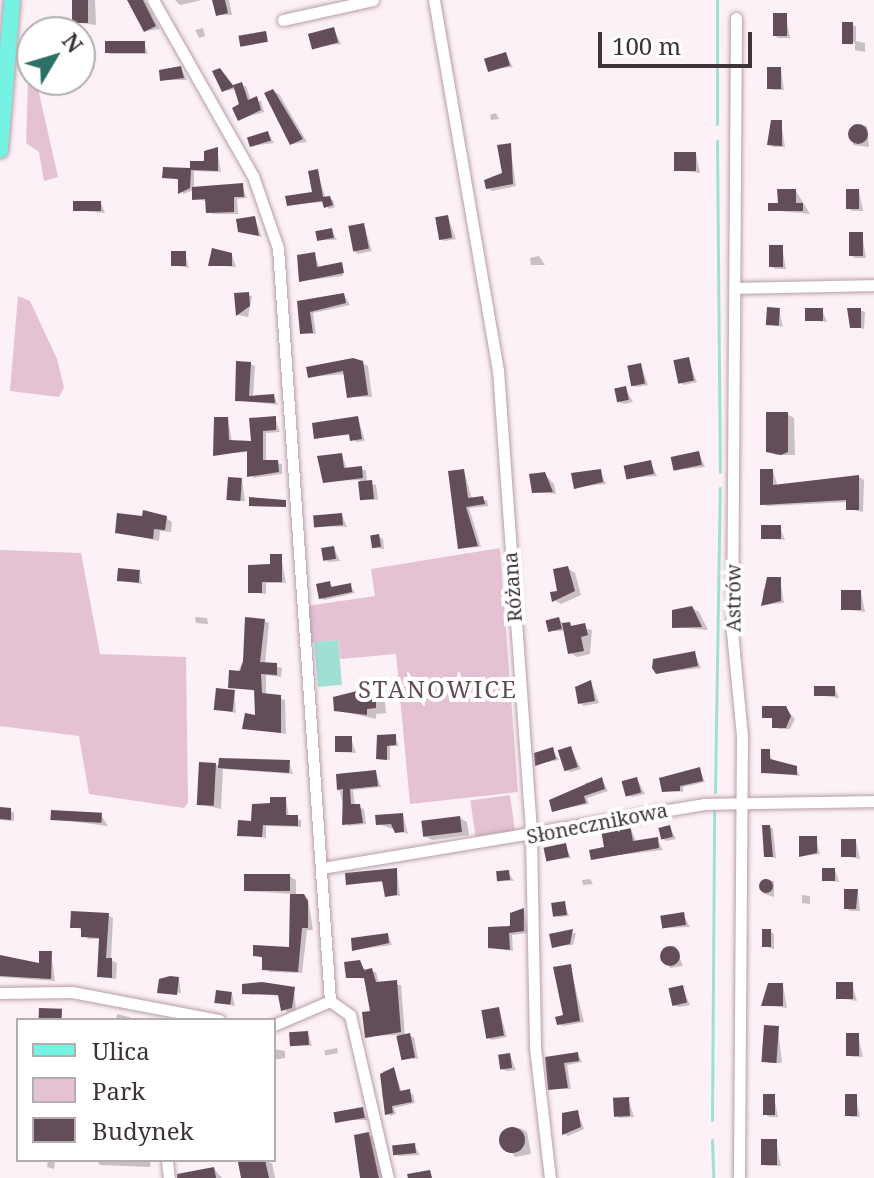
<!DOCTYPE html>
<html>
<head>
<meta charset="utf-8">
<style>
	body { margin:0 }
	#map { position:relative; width:874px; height:1178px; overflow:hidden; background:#fcf1f6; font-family:"Noto Serif",serif }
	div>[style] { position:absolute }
	.green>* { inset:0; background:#e5c1d4; transform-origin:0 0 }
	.water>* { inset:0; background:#a0dfd3; transform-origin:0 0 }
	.shadow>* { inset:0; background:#0003; transform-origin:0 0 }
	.stream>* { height:3px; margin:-1.5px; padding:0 1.5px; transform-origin:1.5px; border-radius:1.5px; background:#a0dfd3 }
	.building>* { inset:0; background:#634d59; transform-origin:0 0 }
	.round { border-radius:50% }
	.roads { filter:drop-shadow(0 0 2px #b79daa) drop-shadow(0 0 2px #b79daa) }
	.street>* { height:11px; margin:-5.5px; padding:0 5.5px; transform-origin:5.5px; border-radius:5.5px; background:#fff }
	.primary>* { height:16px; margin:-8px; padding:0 8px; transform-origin:8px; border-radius:8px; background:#76f2e3 }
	span { translate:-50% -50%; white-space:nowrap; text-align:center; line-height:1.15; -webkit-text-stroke:8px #fff; paint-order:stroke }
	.street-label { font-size:20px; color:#3e3339 }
	.quarter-label { font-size:24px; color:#634c58; letter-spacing:2px }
	.legend { position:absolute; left:16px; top:1018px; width:260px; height:144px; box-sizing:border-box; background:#fff; border:2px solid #b2adb0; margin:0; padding:10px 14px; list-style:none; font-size:24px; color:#3e3339 }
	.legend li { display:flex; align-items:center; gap:16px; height:40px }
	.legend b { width:40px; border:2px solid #b2adb0 }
	.north { position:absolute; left:16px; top:16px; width:80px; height:80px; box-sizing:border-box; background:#fff; border:2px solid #b2adb0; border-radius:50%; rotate:52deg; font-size:22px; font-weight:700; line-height:32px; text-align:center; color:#3e3339 }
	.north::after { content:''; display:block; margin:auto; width:28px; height:36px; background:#2b7166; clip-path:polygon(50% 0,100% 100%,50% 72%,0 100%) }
	.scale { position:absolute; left:598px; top:32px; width:154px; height:36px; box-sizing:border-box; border:4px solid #3e3339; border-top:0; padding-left:10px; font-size:24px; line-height:28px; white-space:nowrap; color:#3e3339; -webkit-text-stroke:6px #fff; paint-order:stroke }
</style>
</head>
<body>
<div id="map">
	<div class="green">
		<div style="clip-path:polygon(28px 82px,37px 84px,58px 177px,44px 181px,39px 152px,26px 143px)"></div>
		<div style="clip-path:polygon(18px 296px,30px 301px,57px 359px,64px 387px,59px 397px,10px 391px)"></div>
		<div style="clip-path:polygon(500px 548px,518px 792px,410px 804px,396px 654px,340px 659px,338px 640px,309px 643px,307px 606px,375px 596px,371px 569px)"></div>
		<div style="clip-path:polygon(0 550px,81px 553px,100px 654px,186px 657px,188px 803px,184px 808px,89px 794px,79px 736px,0 726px)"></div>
		<div style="left:510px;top:795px;width:36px;height:40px;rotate:82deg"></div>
	</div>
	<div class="water">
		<div style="left:338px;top:640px;width:45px;height:24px;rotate:85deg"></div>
	</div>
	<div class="shadow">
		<div style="clip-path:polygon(73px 0,95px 0,96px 25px,74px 22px)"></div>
		<div style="clip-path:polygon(129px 0,145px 0,160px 29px,145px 31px)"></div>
		<div style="clip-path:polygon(175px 0,202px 0,180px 5px)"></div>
		<div style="clip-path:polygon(214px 0,229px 0,232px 15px,217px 15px)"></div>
		<div style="clip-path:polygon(786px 15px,790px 38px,778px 38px,774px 35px)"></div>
		<div style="clip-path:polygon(844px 24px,856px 26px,856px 41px,865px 43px,865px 52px,855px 50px,855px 43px,845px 38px,851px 45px,844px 43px)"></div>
		<div style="clip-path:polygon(203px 28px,205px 36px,199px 38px,195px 30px)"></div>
		<div style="clip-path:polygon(334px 29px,341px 44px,314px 47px)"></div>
		<div style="clip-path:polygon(144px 43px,148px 54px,108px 54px)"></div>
		<div style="clip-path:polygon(506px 55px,513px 67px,488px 69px)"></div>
		<div style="clip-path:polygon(181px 68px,187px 80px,162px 80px)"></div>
		<div style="clip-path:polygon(781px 69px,784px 90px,773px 90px,770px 88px)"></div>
		<div style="clip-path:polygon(220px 70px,235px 87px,246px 86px,251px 101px,261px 101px,264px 112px,240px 119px,237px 89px,223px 91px)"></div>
		<div style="clip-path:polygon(273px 91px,279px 94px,307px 142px,292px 144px)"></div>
		<div style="clip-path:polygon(496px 113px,499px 119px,491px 120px,490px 115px)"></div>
		<div style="clip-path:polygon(781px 122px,785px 147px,773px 147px,769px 144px)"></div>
		<div style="clip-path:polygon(854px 124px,867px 126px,869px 147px,853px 145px)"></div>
		<div style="clip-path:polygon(268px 133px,274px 143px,252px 146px)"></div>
		<div style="clip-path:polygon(510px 145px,516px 186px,492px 191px,488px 188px,504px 174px)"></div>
		<div style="clip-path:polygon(217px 149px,221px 172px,194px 171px,194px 189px,242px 185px,247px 198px,237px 199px,238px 214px,212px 214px,207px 201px,194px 199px,194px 190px,183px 194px,180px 180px,164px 177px,165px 169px,192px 170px)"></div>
		<div style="clip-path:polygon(696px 154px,700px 173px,676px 170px)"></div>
		<div style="clip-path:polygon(317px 171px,326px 199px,333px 200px,335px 207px,329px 209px,324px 202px,289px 205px,314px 193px)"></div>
		<div style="clip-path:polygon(796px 191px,810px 214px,770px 210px)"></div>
		<div style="clip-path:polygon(859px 191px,863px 211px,852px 211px,848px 208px)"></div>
		<div style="clip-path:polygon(101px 203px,105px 213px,75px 210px)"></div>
		<div style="clip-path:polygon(448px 217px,456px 239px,445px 241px,440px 239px)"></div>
		<div style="clip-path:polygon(255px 218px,262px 237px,240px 231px)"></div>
		<div style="clip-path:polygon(364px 225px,372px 251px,358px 254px,354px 251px)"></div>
		<div style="clip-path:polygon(331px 230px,337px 240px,318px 240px)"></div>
		<div style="clip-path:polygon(862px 234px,866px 258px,855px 258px,851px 255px)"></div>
		<div style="clip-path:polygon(782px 247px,786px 269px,775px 269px,771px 266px)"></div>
		<div style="clip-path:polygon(185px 253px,189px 268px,173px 265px)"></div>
		<div style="clip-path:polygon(314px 254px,320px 268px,341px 264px,343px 276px,301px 281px)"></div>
		<div style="clip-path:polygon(232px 255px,236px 267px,210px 265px)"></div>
		<div style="clip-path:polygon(539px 256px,545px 265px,531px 265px,530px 258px)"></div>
		<div style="clip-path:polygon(236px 295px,252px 296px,248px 317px,238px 315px)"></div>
		<div style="clip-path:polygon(344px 295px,350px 305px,313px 313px,316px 334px,302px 333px,299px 303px)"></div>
		<div style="clip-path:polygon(779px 310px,783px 327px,768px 324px)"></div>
		<div style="clip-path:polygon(822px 310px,827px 322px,807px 320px)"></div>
		<div style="clip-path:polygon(860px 310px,865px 312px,864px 329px,852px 326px)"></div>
		<div style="clip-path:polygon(688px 359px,697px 382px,684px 385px,680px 382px)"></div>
		<div style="clip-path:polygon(362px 363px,368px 366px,372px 397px,349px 397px,345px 374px,310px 377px)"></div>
		<div style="clip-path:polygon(250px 364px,255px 366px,253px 398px,274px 396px,278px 405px,237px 400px)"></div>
		<div style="clip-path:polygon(641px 365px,648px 385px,636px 387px,632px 385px)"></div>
		<div style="clip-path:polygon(625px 388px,633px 402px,624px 404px,619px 402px)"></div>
		<div style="clip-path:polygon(787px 414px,794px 418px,795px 455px,776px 455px,768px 451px)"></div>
		<div style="clip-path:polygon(275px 418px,280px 432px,266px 433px,266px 462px,282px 464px,282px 474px,253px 478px,249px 452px,215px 454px,228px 419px,232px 442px,253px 444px,251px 420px)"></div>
		<div style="clip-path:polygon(358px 418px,365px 441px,356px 442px,351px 435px,316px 437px)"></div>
		<div style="clip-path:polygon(699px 453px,705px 467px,675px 470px)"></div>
		<div style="clip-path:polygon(342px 455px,347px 469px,366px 470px,367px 483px,376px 485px,378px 500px,362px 499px,360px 480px,325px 481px)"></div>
		<div style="clip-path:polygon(651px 463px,657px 476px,628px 478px)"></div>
		<div style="clip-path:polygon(464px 471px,472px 499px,487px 500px,488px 506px,469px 508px,481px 547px,462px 548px)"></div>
		<div style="clip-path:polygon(600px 471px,606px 484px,576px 487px)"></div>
		<div style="clip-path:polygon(773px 471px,778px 487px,859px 477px,864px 480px,863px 512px,848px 509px,848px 502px,767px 506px,762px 503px)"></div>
		<div style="clip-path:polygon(544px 474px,554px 484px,556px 494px,534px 492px)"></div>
		<div style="clip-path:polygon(242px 480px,245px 501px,234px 501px,230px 499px)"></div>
		<div style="clip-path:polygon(342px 515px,347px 527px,316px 526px)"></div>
		<div style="clip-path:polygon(144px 518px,166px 518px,172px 522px,171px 532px,160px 531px,159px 541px,117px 532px)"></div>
		<div style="clip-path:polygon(780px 527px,785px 540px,763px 538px)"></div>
		<div style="clip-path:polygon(378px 536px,383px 539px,384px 549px,374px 548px)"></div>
		<div style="clip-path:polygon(334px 548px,340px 561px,329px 562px,325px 560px)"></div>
		<div style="clip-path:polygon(281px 556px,286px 583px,266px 583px,266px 594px,250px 592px)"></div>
		<div style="clip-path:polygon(567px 568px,575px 573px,581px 595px,561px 604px,554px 600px)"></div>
		<div style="clip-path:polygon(139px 572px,142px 584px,119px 580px)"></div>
		<div style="clip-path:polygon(780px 579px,784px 603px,763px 605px,763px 590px)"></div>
		<div style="clip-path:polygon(330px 584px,334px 588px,350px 585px,355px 593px,324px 600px,321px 598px)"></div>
		<div style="clip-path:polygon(861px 592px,865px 612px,843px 609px)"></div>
		<div style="clip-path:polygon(692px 608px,699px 612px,708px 630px,674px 627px)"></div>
		<div style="clip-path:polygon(195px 617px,207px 618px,208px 624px,196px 623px)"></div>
		<div style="clip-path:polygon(559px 619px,564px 625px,592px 630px,590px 654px,577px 657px,570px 653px,565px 631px,549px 631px)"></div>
		<div style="clip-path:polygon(264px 621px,269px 623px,265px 664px,282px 668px,281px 677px,266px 675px,266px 695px,285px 700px,286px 734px,245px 727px,257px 717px,256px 691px,230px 687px)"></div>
		<div style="clip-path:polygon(695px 654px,701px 668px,657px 673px)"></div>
		<div style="clip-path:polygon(591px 682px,599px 703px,584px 706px,580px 703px)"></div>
		<div style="clip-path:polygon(835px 688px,839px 698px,816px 695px)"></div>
		<div style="clip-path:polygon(365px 691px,385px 702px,386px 713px,376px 714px,376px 719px,336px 710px)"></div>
		<div style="clip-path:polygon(234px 692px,236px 713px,216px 709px)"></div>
		<div style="clip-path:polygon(785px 708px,795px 719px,790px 729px,778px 729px,774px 719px,764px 717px)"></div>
		<div style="clip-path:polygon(395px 736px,399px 746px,390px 746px,390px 760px,378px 758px,379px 737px)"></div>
		<div style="clip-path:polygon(351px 738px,356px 753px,338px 752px)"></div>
		<div style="clip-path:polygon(571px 748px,581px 769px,571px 772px,566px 770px)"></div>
		<div style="clip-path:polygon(552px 749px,559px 760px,536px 764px)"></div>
		<div style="clip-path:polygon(769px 751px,773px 762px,796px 768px,800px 776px,763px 771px)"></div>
		<div style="clip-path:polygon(289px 762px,293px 774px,223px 769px,221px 809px,199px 804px,215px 765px)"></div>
		<div style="clip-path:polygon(699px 769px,705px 782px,683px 787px,683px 792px,664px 790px)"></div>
		<div style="clip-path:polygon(376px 773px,381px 787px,353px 790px,355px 806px,364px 809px,366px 824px,348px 826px,339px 788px)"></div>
		<div style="clip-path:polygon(602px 779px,608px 791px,587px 798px,589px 804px,554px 810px,586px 788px,585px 783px)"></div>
		<div style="clip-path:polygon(637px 779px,645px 794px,632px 797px,628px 795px)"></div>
		<div style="clip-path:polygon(286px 799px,289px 817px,301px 820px,301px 827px,266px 826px,266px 838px,239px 835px)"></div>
		<div style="clip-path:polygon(0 810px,14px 812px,14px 821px,0 820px)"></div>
		<div style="clip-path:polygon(101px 815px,108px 826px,53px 819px)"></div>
		<div style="clip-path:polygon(403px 815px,408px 834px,378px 824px)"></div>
		<div style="clip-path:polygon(460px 818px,467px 822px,469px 835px,432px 840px,425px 836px)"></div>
		<div style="clip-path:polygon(630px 827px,637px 843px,657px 839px,663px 850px,593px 858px)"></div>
		<div style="clip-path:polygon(670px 827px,676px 839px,666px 841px,662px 838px)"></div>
		<div style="clip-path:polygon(770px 827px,773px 829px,776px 858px,766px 856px)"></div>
		<div style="clip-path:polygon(816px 838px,820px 854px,801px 856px)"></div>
		<div style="clip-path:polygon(856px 841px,860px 859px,843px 856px)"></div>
		<div style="clip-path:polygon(565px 845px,571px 858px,549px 860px)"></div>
		<div style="clip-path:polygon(397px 870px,400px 896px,386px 895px,385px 882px,348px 883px)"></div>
		<div style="clip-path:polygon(835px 870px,839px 882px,824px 880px)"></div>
		<div style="clip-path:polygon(508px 872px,514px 881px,499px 880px)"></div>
		<div style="clip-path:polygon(289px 876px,296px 880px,296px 896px,308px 899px,313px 930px,307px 930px,302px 973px,269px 972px,264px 958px,255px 955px,291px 949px,292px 894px,245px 891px)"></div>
		<div style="clip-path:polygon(590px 879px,593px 884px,583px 885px,582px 880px)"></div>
		<div style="clip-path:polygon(764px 879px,774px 881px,774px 897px,764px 894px)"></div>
		<div style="clip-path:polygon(858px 891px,860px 911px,850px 911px,846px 908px)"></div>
		<div style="clip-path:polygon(802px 895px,810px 896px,810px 904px,802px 903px)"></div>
		<div style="clip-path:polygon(564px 903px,569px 916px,559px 917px,555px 915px)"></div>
		<div style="clip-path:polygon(524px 910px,528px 933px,512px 935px,513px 951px,490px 946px)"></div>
		<div style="clip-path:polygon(683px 914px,690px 927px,665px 928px)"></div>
		<div style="clip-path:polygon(108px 915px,113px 918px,111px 960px,117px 963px,116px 979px,99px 976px,101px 939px,88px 939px,83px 930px,73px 926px)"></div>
		<div style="clip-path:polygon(770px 931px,774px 934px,774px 949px,764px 946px)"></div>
		<div style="clip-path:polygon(576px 933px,573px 945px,554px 946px,551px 935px)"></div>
		<div style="clip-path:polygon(388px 935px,392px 945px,354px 950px)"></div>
		<div style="clip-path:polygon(675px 946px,683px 966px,670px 968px,663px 948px)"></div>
		<div style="clip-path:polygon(51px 953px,55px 981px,0 977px,0 959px,41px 965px)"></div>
		<div style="clip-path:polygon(359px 962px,366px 971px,376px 972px,379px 984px,401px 985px,405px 1036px,414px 1037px,418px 1059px,403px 1058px,398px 1035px,367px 1036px,372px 1012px,366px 979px,348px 976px)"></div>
		<div style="clip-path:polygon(570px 966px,584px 1022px,563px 1026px,559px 1024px,565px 1017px)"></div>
		<div style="clip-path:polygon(179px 979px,181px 993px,161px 991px)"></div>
		<div style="clip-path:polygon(852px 984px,857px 1001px,838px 998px)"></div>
		<div style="clip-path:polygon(783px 985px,787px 1008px,763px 1005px)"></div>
		<div style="clip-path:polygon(682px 987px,690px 1005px,679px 1007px,674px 1005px)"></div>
		<div style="clip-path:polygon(294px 989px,296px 1010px,287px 1012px,280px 996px,244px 992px)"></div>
		<div style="clip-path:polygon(232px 994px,235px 1006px,217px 1002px)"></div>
		<div style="clip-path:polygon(499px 1009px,507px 1037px,492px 1040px,487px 1037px)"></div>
		<div style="clip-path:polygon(117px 1014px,140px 1020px,116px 1020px)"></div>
		<div style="clip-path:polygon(778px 1028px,782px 1063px,770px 1063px,766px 1061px)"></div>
		<div style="clip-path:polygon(308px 1033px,312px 1046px,292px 1044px)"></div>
		<div style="clip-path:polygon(858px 1035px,863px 1057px,853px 1057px,848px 1055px)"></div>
		<div style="left:337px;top:1048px;width:5px;height:13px;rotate:79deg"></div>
		<div style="clip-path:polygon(274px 1049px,285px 1051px,285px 1058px,274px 1060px)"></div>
		<div style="clip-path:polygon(578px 1054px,582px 1062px,567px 1065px,571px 1089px,550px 1089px,550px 1058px)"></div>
		<div style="clip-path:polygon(510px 1055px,516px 1070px,507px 1071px,502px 1069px)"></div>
		<div style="clip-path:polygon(394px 1069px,402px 1093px,413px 1094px,415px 1103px,394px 1108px,396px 1114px,390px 1116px,382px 1095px,383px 1071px)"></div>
		<div style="clip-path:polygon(774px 1096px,778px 1117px,769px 1117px,765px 1114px)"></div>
		<div style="clip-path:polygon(856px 1096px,860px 1117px,851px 1117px,847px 1115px)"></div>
		<div style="clip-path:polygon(628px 1099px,634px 1117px,620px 1118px,616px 1116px)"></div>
		<div style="clip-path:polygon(362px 1109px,368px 1120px,336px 1120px)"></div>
		<div style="clip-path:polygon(578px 1113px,584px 1129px,568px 1136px,564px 1134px)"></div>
		<div style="clip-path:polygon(520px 1128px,527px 1132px,531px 1154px,515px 1157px,500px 1136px)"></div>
		<div style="clip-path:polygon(368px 1134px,373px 1137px,383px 1178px,362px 1178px)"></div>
		<div style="clip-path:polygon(776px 1141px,781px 1166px,767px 1166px,763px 1163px)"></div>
		<div style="clip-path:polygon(414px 1145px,420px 1155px,397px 1156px)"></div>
		<div style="clip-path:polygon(48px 1160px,55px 1161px,54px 1169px,47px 1167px)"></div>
		<div style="clip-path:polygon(97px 1160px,151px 1160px,150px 1167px,100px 1165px)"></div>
		<div style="clip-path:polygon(258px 1160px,272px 1163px,275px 1178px,243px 1178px,240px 1164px)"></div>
		<div style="clip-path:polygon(214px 1169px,222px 1178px,191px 1178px)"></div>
	</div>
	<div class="stream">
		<div style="left:717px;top:0;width:124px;rotate:90deg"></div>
		<div style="left:717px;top:141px;width:331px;rotate:89.5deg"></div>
		<div style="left:715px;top:792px;width:304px;rotate:-89.1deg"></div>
		<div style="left:712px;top:1120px;width:309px;rotate:-89.6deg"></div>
		<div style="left:712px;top:1140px;width:38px;rotate:88deg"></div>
	</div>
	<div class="building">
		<div style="left:72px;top:0;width:16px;height:23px"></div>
		<div style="clip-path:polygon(127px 0,143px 0,156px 26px,144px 32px)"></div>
		<div style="clip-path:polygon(212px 0,225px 0,228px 13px,216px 16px)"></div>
		<div style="left:773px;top:13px;width:14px;height:23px"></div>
		<div style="left:842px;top:22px;width:11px;height:22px"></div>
		<div style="left:334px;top:27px;width:16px;height:27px;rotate:75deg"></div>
		<div style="left:266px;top:31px;width:11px;height:28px;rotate:80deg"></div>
		<div style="left:145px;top:41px;width:12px;height:40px;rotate:90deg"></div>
		<div style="left:506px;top:52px;width:14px;height:23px;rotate:73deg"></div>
		<div style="clip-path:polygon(181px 66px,184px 78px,160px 81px,159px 70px)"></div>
		<div style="left:767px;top:67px;width:14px;height:22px"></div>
		<div style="clip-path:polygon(220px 68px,234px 87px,222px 92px,212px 71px)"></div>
		<div style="clip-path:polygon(242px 82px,248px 100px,257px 96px,261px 110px,238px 121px,232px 108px,239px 104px,233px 85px)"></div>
		<div style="clip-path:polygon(273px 89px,303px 139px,290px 145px,264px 93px)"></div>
		<div style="clip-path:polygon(771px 120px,782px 120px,782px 146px,767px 145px)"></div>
		<div class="round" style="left:848px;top:124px;width:20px;height:20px"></div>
		<div style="left:268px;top:131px;width:10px;height:22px;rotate:73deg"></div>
		<div style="clip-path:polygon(511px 143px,513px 184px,486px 189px,484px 180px,502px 173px,497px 145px)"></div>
		<div style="clip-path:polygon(218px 147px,218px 171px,191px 170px,190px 188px,178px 194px,178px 179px,162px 178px,163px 167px,190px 168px,190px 161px,204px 161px,204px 151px)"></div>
		<div style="left:674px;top:152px;width:22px;height:19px"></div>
		<div style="clip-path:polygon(318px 169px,323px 197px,330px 196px,333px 205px,324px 208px,322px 201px,287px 206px,285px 196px,312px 192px,308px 171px)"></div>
		<div style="clip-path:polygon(243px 183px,244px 197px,234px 197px,234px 212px,206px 213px,205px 199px,192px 200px,192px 187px)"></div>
		<div style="clip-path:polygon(777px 189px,796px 189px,796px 203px,803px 203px,803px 211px,768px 211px,768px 203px,778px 203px)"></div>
		<div style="left:846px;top:189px;width:13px;height:20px"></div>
		<div style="left:73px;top:201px;width:28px;height:10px"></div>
		<div style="left:448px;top:215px;width:23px;height:13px;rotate:80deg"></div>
		<div style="clip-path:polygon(255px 216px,259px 236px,238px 232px,236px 219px)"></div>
		<div style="left:364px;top:223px;width:26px;height:16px;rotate:79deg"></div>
		<div style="left:332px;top:228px;width:10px;height:17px;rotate:79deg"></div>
		<div style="left:849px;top:232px;width:14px;height:24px"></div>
		<div style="left:769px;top:245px;width:14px;height:22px"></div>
		<div style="clip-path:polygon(212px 248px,232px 253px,232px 266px,208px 266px)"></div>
		<div style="left:171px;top:251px;width:15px;height:15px"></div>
		<div style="clip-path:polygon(315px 252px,317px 267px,342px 262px,344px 273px,299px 282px,297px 255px)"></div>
		<div style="clip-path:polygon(249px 292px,250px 306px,236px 316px,234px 293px)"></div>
		<div style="clip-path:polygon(344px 293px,346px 303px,310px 312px,313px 333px,300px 334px,297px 301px)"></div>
		<div style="left:767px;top:307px;width:13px;height:18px;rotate:4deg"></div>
		<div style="left:805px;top:308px;width:18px;height:13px"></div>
		<div style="clip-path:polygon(847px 308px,861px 308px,861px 328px,850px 328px)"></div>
		<div style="left:689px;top:357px;width:24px;height:16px;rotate:78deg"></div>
		<div style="clip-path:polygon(353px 358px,363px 361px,368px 395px,347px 398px,343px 371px,308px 378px,306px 367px)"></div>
		<div style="clip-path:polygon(236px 361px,251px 362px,249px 396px,274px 394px,275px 403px,235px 401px)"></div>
		<div style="left:641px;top:363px;width:21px;height:14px;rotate:79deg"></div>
		<div style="left:626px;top:386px;width:14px;height:12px;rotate:78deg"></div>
		<div style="clip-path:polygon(766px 412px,788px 412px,788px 452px,781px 455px,766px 452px)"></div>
		<div style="clip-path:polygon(276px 416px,276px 430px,263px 431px,263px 460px,278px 460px,279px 472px,247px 477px,247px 451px,213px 456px,214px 417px,228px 417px,229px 440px,251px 441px,249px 418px)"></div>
		<div style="clip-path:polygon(358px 416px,362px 439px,350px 441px,349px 434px,314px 439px,312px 423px)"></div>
		<div style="left:699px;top:451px;width:14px;height:29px;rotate:78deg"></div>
		<div style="clip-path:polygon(342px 453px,344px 468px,362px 466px,363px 478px,323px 483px,317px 456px)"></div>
		<div style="left:651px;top:460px;width:14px;height:28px;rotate:78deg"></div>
		<div style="clip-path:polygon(464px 469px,468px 498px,483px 496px,485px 504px,466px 507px,478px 546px,458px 549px,448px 471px)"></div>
		<div style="clip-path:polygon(601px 469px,603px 482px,574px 489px,571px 473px)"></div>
		<div style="clip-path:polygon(760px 469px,773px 469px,773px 485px,859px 475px,859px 510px,846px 510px,846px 500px,760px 505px)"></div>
		<div style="clip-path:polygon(545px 472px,553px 492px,532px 493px,529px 474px)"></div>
		<div style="left:228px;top:477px;width:14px;height:23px;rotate:4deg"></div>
		<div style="left:372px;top:480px;width:19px;height:14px;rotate:84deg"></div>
		<div style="clip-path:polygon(249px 497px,286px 500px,286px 507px,249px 506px)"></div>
		<div style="clip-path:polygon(143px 510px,167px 516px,165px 530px,154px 529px,153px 539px,115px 533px,117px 513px,142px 516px)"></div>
		<div style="left:342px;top:513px;width:12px;height:29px;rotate:85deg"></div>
		<div style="left:761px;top:525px;width:20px;height:14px"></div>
		<div style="left:379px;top:534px;width:13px;height:9px;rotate:81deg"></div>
		<div style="left:334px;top:546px;width:13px;height:13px;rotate:81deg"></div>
		<div style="clip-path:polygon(270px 554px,282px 554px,282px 582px,262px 582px,262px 593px,248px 593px,248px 565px,270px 564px)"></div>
		<div style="clip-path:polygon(568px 566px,575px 591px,552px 602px,550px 592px,557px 591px,553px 569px)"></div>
		<div style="left:118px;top:568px;width:22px;height:13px;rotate:5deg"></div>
		<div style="clip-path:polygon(767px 577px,781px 577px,781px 601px,761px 606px)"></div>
		<div style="clip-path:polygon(330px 581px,331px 587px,351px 583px,352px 592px,319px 599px,316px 584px)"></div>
		<div style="left:841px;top:590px;width:20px;height:20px"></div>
		<div style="clip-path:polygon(692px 606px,702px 627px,672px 628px,672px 610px)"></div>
		<div style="clip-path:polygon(245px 617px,265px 619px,260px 662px,277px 663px,277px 675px,261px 674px,262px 693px,281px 695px,281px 733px,242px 729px,245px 713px,255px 715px,254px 690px,228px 688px,229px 670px,240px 671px,243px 661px)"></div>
		<div style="left:559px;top:617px;width:12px;height:14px;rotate:76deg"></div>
		<div style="clip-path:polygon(570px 622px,571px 626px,585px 623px,588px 635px,581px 637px,584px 651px,568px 654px,562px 623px)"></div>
		<div style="clip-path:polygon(695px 651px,698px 666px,656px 674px,652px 668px,653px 659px)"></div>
		<div style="clip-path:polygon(591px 680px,595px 701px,578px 704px,575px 687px)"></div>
		<div style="left:814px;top:686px;width:21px;height:10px"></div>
		<div style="left:216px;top:688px;width:19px;height:22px;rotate:6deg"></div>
		<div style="clip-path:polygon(365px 689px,366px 695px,376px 694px,376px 708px,367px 709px,367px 715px,334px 711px,333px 697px)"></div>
		<div style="clip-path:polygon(762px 706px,786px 706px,791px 716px,786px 728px,772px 728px,772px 718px,762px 718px)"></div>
		<div style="clip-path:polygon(396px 734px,396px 745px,387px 746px,387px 760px,376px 759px,377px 735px)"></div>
		<div style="left:352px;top:736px;width:16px;height:17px;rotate:90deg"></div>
		<div style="left:571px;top:746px;width:22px;height:14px;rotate:72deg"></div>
		<div style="clip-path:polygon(553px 747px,556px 759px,535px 766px,534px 753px)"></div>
		<div style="clip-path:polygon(761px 749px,770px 749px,770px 759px,797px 766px,797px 775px,761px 773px)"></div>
		<div style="clip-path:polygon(219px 758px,290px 760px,289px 773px,218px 768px)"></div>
		<div style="left:199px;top:762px;width:17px;height:43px;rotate:3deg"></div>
		<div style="clip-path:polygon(700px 767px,703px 781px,680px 786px,680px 791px,662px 792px,659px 778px)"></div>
		<div style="clip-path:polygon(376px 770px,378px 786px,350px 789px,351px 804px,360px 804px,363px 823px,342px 825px,343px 789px,337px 790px,336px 774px)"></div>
		<div style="clip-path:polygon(602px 777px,605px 789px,584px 796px,586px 803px,552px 812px,549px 800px)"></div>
		<div style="left:637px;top:777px;width:16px;height:16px;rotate:75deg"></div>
		<div style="clip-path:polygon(270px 797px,286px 797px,286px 815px,298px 815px,298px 826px,263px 825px,262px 837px,237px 836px,238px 820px,251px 821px,252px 804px,270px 803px)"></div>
		<div style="clip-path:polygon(0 807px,11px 808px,11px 820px,0 819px)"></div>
		<div style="left:51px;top:810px;width:51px;height:10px;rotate:3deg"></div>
		<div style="clip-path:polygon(403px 813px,404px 832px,395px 833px,391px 824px,376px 825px,375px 815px)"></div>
		<div style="left:460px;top:816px;width:16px;height:39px;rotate:83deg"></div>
		<div style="clip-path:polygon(630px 825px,633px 841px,658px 837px,659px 848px,591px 860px,589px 850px,604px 847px,601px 830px)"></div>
		<div style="left:670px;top:825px;width:12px;height:12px;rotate:76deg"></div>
		<div style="clip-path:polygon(762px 825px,770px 825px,773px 857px,764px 857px)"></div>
		<div style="clip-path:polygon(799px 836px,817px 836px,817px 853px,799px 857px)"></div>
		<div style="left:841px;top:839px;width:15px;height:18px"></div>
		<div style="left:566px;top:843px;width:14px;height:23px;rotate:78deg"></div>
		<div style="clip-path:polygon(397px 868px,397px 895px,385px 897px,382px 881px,346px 885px,345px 873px)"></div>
		<div style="left:835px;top:868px;width:13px;height:13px;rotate:90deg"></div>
		<div style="left:509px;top:870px;width:10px;height:13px;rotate:84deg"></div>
		<div style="left:290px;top:874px;width:17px;height:46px;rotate:90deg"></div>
		<div class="round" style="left:759px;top:879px;width:14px;height:14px"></div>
		<div style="clip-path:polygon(844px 889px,858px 889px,856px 909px,844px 909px)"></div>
		<div style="clip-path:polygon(290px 894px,304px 894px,308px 901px,308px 928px,302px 928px,298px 972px,262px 970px,262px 957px,253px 956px,253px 945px,289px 947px)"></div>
		<div style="left:565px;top:901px;width:14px;height:14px;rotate:82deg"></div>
		<div style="clip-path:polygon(524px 908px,524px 931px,509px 933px,510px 950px,488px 948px,488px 927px,510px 926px,510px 913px)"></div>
		<div style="clip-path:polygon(71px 911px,109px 913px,106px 958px,112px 958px,112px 978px,97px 977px,99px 938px,81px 937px,81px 928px,70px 928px)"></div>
		<div style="left:684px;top:912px;width:13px;height:24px;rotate:81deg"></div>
		<div style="clip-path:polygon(573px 929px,570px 944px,552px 948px,549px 934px)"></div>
		<div style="left:762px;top:929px;width:9px;height:18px"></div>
		<div style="clip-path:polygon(388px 933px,389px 943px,352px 951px,351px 938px)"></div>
		<div class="round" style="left:660px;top:946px;width:20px;height:20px"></div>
		<div style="clip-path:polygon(39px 951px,52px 951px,51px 979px,0 976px,0 955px,39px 963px)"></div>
		<div style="clip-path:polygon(360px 960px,364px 970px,372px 968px,376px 982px,397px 980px,401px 1032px,365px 1038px,362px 1012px,370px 1011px,364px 978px,346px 978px,344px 962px)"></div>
		<div style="clip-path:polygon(571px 964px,580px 1021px,557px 1025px,555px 1017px,563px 1015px,553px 967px)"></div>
		<div style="clip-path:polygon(170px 976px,179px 977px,177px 995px,157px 993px,159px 979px)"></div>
		<div style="clip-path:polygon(262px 982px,295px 987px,292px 1008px,281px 1011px,278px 995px,242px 994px,242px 984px)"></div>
		<div style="left:836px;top:982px;width:17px;height:17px"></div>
		<div style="clip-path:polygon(768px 983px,783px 983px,783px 1006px,761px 1006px)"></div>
		<div style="left:683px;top:985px;width:18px;height:15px;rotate:77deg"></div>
		<div style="left:216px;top:990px;width:16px;height:13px;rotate:7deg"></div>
		<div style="left:499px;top:1007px;width:29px;height:18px;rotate:80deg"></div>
		<div style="left:39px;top:1008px;width:23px;height:12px;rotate:2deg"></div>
		<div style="left:764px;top:1025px;width:15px;height:37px;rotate:4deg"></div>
		<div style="left:308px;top:1031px;width:14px;height:19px;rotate:86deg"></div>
		<div style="left:410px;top:1033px;width:25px;height:14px;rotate:78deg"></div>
		<div style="left:846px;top:1033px;width:13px;height:23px"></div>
		<div style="clip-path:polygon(578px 1052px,579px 1061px,564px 1063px,568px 1088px,548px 1090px,545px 1057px)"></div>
		<div style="left:510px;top:1053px;width:15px;height:12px;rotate:82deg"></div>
		<div style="clip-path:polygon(394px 1067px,400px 1091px,410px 1089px,412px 1102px,392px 1106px,393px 1113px,385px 1115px,380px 1074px)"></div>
		<div style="left:763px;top:1094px;width:12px;height:21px"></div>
		<div style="left:845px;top:1094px;width:12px;height:22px"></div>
		<div style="left:629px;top:1097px;width:19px;height:16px;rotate:87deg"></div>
		<div style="left:363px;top:1107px;width:11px;height:30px;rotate:80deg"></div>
		<div style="clip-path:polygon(578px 1110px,581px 1127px,562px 1135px,562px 1113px)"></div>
		<div class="round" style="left:499px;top:1127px;width:26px;height:26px"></div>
		<div style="clip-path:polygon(369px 1132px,379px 1178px,360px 1178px,354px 1135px)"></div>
		<div style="left:761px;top:1139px;width:16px;height:26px"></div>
		<div style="left:415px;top:1143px;width:10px;height:23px;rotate:84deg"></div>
		<div style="clip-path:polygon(265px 1160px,269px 1178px,241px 1178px,238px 1162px)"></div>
		<div style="clip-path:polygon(214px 1167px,216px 1178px,177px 1178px,177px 1174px)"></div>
		<div style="clip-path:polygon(430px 1170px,432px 1178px,408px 1178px,407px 1174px)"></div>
	</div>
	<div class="roads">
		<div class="street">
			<div style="left:153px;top:0;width:202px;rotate:60.4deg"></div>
			<div style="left:253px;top:176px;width:76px;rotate:70.9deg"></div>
			<div style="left:278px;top:248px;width:755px;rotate:86.05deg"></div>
			<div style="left:330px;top:1001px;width:24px;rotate:35deg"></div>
			<div style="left:350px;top:1015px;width:167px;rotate:76.9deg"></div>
			<div style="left:434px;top:0;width:375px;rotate:80.2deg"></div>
			<div style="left:498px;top:370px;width:467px;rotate:85.9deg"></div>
			<div style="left:531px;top:836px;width:211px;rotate:88.9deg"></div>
			<div style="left:535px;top:1047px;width:132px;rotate:83.5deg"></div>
			<div style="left:736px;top:18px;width:614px;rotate:90.37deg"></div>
			<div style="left:732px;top:632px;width:103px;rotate:84.5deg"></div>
			<div style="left:742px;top:735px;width:443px;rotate:90.4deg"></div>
			<div style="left:283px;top:20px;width:92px;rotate:-12.5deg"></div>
			<div style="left:736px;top:288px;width:138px;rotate:-1.2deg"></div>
			<div style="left:322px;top:868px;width:387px;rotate:-9.5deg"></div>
			<div style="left:704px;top:804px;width:170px;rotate:-1deg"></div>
			<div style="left:0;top:993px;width:72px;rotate:-0.8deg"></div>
			<div style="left:72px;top:992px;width:150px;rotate:10.8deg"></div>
			<div style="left:274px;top:1025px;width:61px;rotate:-23.2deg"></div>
			<div style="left:167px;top:1160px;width:18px;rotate:84deg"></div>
		</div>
		<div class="primary">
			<div style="left:0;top:150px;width:150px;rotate:-85.4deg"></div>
		</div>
	</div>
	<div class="street-label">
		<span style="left:512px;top:587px;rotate:-94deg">Różana</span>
		<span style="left:733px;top:598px;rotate:-90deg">Astrów</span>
		<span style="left:597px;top:823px;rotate:-11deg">Słonecznikowa</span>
	</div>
	<div class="quarter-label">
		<span style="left:438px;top:689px">STANOWICE</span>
	</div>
	<ul class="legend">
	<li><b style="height:10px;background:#76f2e3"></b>Ulica</li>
	<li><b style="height:22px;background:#e5c1d4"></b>Park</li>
	<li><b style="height:22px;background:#634d59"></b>Budynek</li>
	</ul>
	<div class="north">N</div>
	<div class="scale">100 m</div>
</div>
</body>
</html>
